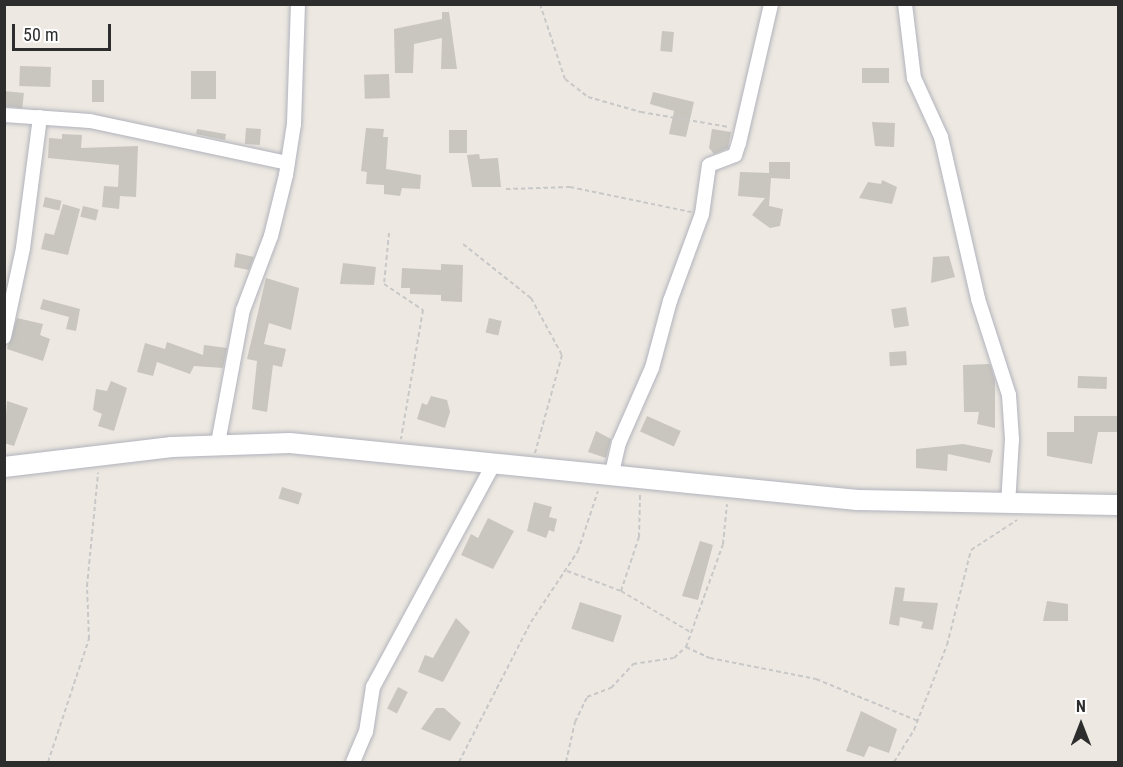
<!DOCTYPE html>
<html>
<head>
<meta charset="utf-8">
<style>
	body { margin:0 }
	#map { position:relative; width:1123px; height:767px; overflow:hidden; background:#ede8e1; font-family:"Roboto Condensed",sans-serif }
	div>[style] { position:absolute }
	.building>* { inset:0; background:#c9c6bf; transform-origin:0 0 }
	.path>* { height:2px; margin-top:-1px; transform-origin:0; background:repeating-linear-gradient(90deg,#c8c8c8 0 4.5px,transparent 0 7.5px) }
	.roads { filter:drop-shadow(0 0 2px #b1b3bc) drop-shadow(0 0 2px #b1b3bc) }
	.street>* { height:14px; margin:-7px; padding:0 7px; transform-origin:7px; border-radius:7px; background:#fff }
	.secondary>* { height:20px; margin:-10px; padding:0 10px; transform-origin:10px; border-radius:10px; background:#fff }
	span { translate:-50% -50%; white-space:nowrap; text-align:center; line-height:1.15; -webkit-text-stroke:4.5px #fff; paint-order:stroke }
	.frame { position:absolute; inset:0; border:6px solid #2d2d2d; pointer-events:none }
	.north { position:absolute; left:1051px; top:695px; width:60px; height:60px; -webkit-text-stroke:4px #fff; paint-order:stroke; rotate:0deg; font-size:16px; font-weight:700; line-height:24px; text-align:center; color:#2d2d2d }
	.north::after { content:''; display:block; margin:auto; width:21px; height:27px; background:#2d2d2d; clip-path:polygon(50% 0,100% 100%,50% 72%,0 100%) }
	.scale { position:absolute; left:12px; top:24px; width:99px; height:27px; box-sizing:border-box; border:3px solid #2d2d2d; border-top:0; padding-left:8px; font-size:18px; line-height:21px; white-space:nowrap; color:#2d2d2d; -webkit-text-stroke:4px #fff; paint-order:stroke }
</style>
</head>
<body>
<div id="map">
	<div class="building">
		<div style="clip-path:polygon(442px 12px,449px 12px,457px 69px,441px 69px,442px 38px,414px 44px,413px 73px,395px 73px,394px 29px,442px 19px)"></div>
		<div style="left:662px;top:31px;width:12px;height:20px;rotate:5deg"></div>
		<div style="left:20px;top:66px;width:31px;height:20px;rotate:2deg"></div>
		<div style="left:862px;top:68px;width:27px;height:15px"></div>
		<div style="left:191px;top:71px;width:25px;height:28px"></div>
		<div style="left:389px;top:74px;width:24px;height:25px;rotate:88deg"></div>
		<div style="left:92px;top:80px;width:12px;height:22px"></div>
		<div style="left:4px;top:91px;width:20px;height:15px;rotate:6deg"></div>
		<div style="clip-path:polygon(653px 92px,694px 102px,686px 137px,669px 134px,674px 111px,650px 104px)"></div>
		<div style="clip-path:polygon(872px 122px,895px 123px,894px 147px,875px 146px)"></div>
		<div style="left:246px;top:128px;width:15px;height:16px;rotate:4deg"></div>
		<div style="clip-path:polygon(366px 128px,384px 129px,383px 137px,388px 137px,386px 169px,421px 175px,420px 189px,402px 188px,400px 196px,384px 194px,384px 185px,366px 184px,367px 172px,361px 171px)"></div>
		<div style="clip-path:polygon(197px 129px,226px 134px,225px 140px,196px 134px)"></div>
		<div style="clip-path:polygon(712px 129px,731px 132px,728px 148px,714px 154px,709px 148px)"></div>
		<div style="left:449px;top:130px;width:18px;height:23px"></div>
		<div style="clip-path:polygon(62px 134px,82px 135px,81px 148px,138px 146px,136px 197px,120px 196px,119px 209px,102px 207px,104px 186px,118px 187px,119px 165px,48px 158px,49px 138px,62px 139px)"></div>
		<div style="clip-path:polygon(479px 154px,480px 159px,498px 158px,501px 187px,472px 187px,467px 155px)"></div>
		<div style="clip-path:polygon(769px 162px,790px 162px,790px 179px,771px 178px,769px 206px,783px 209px,780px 226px,770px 228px,752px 215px,765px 198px,738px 196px,740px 172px,769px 173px)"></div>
		<div style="clip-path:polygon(882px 180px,897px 187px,892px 204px,859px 198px,868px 182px,881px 184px)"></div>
		<div style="left:45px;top:197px;width:17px;height:10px;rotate:13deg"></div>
		<div style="clip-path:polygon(63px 204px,80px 209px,68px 255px,41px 249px,45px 233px,54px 235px)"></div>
		<div style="left:83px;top:206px;width:16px;height:11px;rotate:14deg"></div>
		<div style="clip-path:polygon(236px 253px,254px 257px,249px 270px,234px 267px)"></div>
		<div style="clip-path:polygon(949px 256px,955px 277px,931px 283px,933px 257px)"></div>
		<div style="clip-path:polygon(343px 263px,376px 267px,374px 285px,340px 284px)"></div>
		<div style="clip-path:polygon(441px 264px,463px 265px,462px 302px,441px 301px,441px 295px,410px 294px,410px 288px,401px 288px,402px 268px,441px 270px)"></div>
		<div style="clip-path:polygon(266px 278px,299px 288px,291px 330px,269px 323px,264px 344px,286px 349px,282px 367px,273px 365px,267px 412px,252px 409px,257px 361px,247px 359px)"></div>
		<div style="clip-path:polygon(43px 299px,80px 309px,76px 331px,66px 329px,69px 317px,40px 309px)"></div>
		<div style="left:906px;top:307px;width:19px;height:15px;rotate:81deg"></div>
		<div style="clip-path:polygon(17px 318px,43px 324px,40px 335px,50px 339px,43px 361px,7px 349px)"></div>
		<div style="left:489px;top:318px;width:13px;height:15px;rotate:13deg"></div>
		<div style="clip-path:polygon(167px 342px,203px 355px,204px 345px,227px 348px,223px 368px,194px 366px,190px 374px,157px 362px,153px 376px,137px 372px,145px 343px,165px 349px)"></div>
		<div style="left:906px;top:351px;width:14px;height:17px;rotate:86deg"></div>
		<div style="clip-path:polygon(990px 364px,995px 380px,995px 428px,977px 424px,979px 412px,964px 412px,963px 365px)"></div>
		<div style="left:1078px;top:376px;width:29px;height:12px;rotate:2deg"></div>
		<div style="clip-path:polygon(111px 381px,127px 388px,114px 431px,98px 426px,102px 414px,93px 410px,96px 389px,107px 391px)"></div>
		<div style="clip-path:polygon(431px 396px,447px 400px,450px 412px,445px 428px,417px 419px,422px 403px,427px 405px)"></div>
		<div style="clip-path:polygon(7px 401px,28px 408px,14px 446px,4px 443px)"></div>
		<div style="left:647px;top:416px;width:37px;height:17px;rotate:24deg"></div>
		<div style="clip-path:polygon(1074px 416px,1119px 416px,1119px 432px,1098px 432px,1092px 464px,1047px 456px,1047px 432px,1074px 432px)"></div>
		<div style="clip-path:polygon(596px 431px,611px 439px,606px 458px,588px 452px)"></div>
		<div style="clip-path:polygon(963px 444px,993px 450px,990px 463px,948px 454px,947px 471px,916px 468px,916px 449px)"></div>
		<div style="left:282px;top:487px;width:21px;height:12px;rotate:17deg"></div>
		<div style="clip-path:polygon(534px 502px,552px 507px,549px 517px,557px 519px,554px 532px,549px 530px,546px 538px,527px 531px)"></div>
		<div style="clip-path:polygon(488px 518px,514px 531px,493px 569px,461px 555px,471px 534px,478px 538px)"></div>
		<div style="clip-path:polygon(700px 541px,713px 545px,698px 600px,682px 596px)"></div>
		<div style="clip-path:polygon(895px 587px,905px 588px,903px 601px,938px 603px,933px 630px,921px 628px,923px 622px,900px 617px,899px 626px,889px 624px)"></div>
		<div style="clip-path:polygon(1047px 601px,1068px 604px,1068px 621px,1043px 621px)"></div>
		<div style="left:580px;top:602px;width:44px;height:28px;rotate:18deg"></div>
		<div style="clip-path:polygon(456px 618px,470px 632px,443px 682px,418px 672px,425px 655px,433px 658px)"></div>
		<div style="left:398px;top:687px;width:11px;height:24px;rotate:27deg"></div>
		<div style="clip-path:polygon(436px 708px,444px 708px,461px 723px,450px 741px,421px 729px)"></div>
		<div style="clip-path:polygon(861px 711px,897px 729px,889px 753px,869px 746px,864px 757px,846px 751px)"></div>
	</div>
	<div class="path">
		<div style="left:540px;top:4px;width:79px;rotate:71.6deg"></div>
		<div style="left:565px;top:79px;width:29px;rotate:38deg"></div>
		<div style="left:588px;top:97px;width:55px;rotate:15.8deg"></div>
		<div style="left:641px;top:112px;width:89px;rotate:9.7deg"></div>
		<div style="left:506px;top:189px;width:64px;rotate:-1.8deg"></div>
		<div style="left:570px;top:187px;width:124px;rotate:11.7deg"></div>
		<div style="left:389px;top:233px;width:51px;rotate:95.6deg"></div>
		<div style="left:384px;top:284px;width:47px;rotate:33.7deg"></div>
		<div style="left:423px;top:310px;width:131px;rotate:99.7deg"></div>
		<div style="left:463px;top:244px;width:87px;rotate:38.5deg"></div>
		<div style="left:531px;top:298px;width:65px;rotate:61.5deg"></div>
		<div style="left:562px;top:355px;width:102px;rotate:105.4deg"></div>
		<div style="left:567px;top:571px;width:58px;rotate:20.3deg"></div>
		<div style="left:621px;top:591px;width:82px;rotate:30.6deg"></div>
		<div style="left:621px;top:591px;width:57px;rotate:-71.6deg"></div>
		<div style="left:639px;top:537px;width:42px;rotate:-88.6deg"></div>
		<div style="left:686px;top:647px;width:26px;rotate:25deg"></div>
		<div style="left:710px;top:658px;width:108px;rotate:11.2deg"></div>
		<div style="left:816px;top:679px;width:110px;rotate:22.4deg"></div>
		<div style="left:48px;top:762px;width:130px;rotate:-71.6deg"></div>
		<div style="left:89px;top:639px;width:53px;rotate:-92.2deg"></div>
		<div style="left:87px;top:586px;width:114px;rotate:-84.4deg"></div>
		<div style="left:459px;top:762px;width:157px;rotate:-62.8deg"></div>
		<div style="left:531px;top:622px;width:85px;rotate:-56.5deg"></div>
		<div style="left:578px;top:551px;width:63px;rotate:-71.6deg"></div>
		<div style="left:566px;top:762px;width:41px;rotate:-77.3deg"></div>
		<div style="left:575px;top:722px;width:28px;rotate:-64deg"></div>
		<div style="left:587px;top:697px;width:26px;rotate:-21deg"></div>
		<div style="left:611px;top:688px;width:33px;rotate:-47deg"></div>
		<div style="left:633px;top:664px;width:41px;rotate:-8.3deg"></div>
		<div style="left:674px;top:658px;width:16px;rotate:-43deg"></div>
		<div style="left:686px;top:647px;width:109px;rotate:-70.2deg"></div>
		<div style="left:723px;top:544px;width:40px;rotate:-84.3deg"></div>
		<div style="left:894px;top:762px;width:38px;rotate:-58deg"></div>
		<div style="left:914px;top:730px;width:91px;rotate:-68.8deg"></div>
		<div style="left:947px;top:645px;width:98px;rotate:-75.8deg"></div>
		<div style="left:971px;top:550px;width:55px;rotate:-33.1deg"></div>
	</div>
	<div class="roads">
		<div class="street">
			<div style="left:905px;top:4px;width:75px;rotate:83.1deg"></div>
			<div style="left:914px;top:78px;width:65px;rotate:65.4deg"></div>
			<div style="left:941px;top:137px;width:166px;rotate:77.1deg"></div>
			<div style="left:978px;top:299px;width:101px;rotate:72.1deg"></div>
			<div style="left:1009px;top:395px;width:44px;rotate:86.1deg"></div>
			<div style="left:1012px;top:439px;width:65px;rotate:93.5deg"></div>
			<div style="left:4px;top:115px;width:86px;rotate:4deg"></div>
			<div style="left:90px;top:121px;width:202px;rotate:12deg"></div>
			<div style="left:4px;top:337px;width:91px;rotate:-77.9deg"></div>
			<div style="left:23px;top:248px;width:132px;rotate:-82.6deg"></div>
			<div style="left:218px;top:443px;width:135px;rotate:-79.4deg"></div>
			<div style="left:243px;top:310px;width:79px;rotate:-69.3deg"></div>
			<div style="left:271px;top:236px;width:63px;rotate:-76.2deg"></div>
			<div style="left:286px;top:175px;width:52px;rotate:-81.1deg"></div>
			<div style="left:294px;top:124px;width:120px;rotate:-88.1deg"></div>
			<div style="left:611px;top:477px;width:35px;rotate:-77deg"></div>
			<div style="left:619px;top:443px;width:82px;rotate:-66.3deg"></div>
			<div style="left:652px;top:368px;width:69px;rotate:-75deg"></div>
			<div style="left:670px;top:301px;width:93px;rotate:-69.8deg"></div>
			<div style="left:702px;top:214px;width:49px;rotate:-81.9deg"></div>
			<div style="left:709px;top:165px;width:28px;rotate:-21deg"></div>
			<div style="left:735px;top:155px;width:13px;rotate:-72deg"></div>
			<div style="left:739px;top:143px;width:143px;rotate:-77deg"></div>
			<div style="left:353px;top:762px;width:33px;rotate:-67deg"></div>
			<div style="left:366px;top:732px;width:46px;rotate:-81.2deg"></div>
			<div style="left:373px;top:687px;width:252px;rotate:-61.6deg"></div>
		</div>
		<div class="secondary">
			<div style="left:4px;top:467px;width:169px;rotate:-6.8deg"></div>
			<div style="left:172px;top:447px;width:118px;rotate:-1.9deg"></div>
			<div style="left:290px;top:443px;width:570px;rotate:5.74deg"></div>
			<div style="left:857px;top:500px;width:261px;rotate:1.1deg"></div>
		</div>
	</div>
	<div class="frame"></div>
	<div class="north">N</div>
	<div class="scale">50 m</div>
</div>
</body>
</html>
